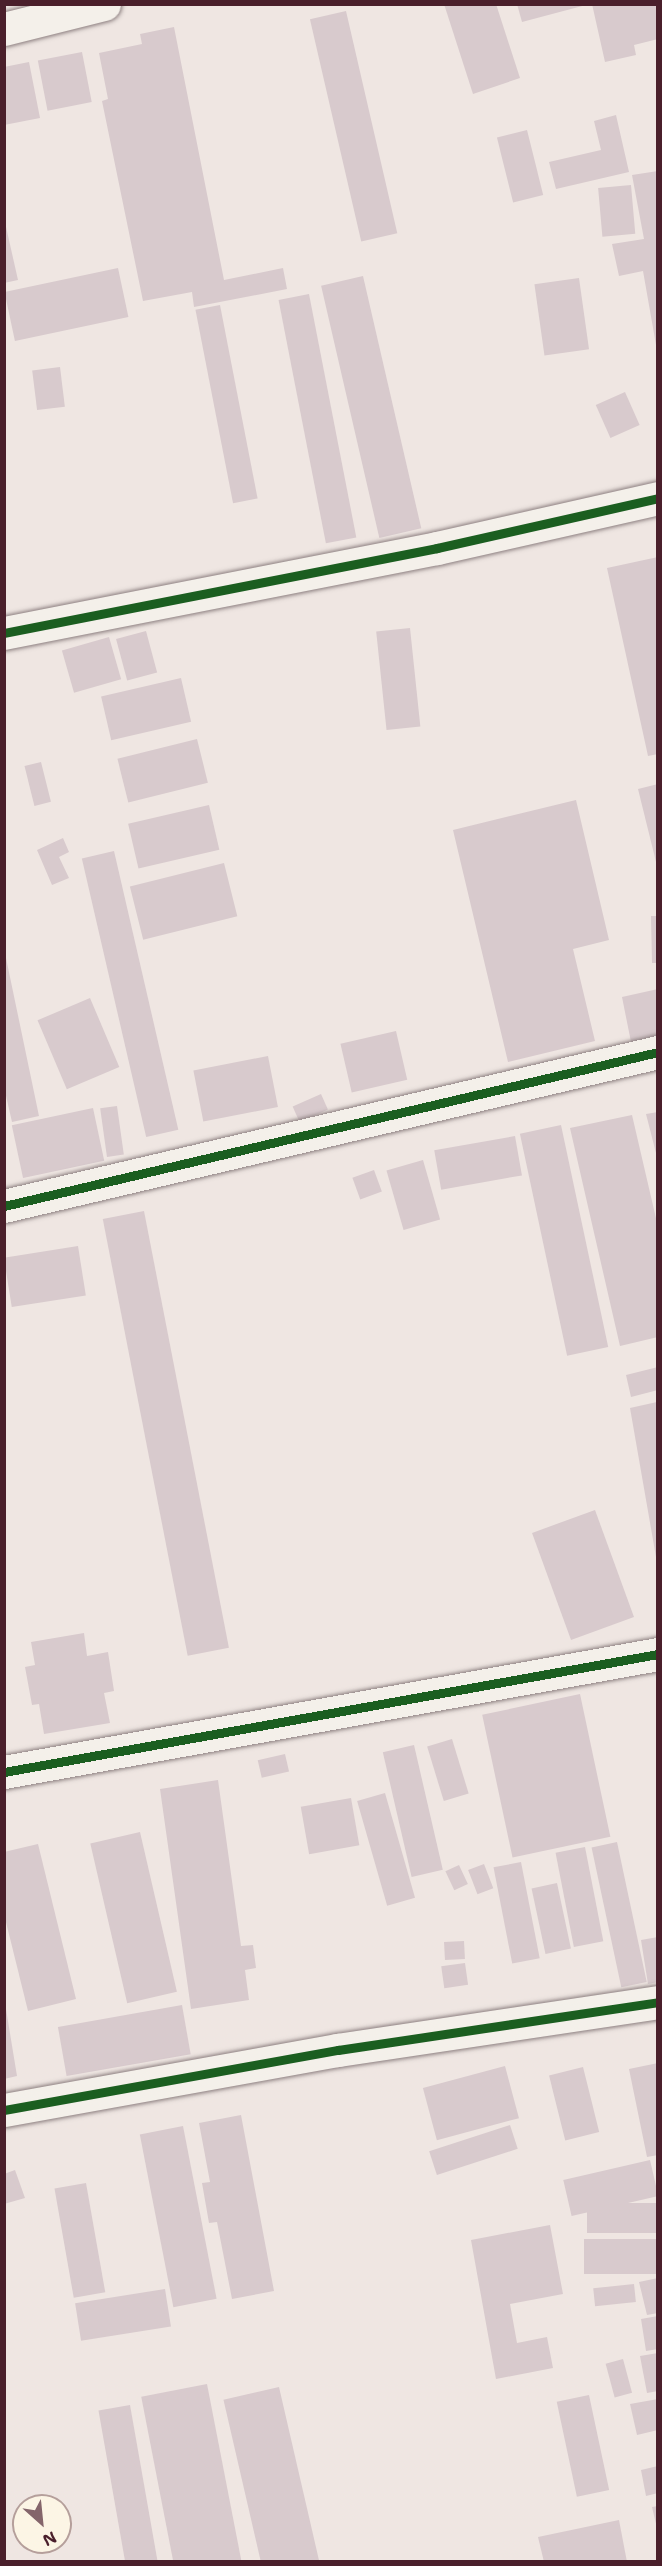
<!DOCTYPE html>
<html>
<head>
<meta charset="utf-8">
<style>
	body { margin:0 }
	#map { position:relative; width:662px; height:2566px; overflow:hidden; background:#efe6e2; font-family:"Shantell Sans",sans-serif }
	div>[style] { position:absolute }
	.building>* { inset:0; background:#d8cacd; transform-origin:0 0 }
	.roads { filter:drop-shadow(0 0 2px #8d8081) drop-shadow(0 0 2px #8d8081) }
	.minor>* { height:33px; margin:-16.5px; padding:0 16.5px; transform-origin:16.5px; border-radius:16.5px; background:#f4f0ea }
	.cycleway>* { height:9px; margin:-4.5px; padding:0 4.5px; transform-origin:4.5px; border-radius:4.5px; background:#1b5e20 }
	span { translate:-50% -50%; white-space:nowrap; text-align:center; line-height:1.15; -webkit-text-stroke:6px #fcf5e5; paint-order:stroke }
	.frame { position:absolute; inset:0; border:6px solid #4a1f2b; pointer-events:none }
	.north { position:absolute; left:12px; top:2494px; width:60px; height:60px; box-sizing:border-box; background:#fcf5e5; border:2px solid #b59f9b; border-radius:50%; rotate:153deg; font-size:16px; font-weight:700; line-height:24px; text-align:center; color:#4a1f2b }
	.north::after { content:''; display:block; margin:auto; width:21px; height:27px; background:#84656b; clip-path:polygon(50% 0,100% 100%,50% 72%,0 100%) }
</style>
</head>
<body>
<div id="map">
	<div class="building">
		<div style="clip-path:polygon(444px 4px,496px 4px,520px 78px,473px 94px)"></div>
		<div style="clip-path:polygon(517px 4px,586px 4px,586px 5px,522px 22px)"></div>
		<div style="clip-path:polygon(592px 4px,658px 4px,658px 39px,634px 45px,636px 55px,605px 62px)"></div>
		<div style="left:346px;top:11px;width:228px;height:37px;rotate:77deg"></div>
		<div style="clip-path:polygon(174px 27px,224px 280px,283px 268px,287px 289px,194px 307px,192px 292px,143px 301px,102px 101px,108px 99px,99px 53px,142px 44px,140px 34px)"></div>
		<div style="left:82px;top:52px;width:51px;height:45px;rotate:79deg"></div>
		<div style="clip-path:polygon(29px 62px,40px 118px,4px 125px,4px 67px)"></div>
		<div style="clip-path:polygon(616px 115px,629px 172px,556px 189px,549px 162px,601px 150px,594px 121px)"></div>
		<div style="left:527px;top:130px;width:67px;height:31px;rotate:76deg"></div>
		<div style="clip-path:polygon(658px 171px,658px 345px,656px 345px,643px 271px,619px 276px,612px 244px,644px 239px,632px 175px)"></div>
		<div style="left:631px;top:185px;width:49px;height:33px;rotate:85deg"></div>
		<div style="clip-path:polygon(4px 218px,18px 280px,4px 283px)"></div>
		<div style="left:118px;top:268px;width:50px;height:116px;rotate:78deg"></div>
		<div style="left:363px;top:276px;width:259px;height:43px;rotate:77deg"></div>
		<div style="left:579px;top:278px;width:72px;height:45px;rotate:82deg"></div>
		<div style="left:309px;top:294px;width:248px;height:31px;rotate:79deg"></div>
		<div style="left:220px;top:305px;width:197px;height:25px;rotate:79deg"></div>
		<div style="left:60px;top:367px;width:40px;height:28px;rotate:83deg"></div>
		<div style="left:625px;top:392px;width:36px;height:32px;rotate:66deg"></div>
		<div style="clip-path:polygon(658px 557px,658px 754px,648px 756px,607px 568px)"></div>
		<div style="left:410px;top:628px;width:99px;height:34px;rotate:84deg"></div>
		<div style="left:146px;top:631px;width:43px;height:31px;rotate:75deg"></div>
		<div style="left:109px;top:637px;width:44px;height:49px;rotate:74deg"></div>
		<div style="left:181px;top:678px;width:45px;height:82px;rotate:77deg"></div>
		<div style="left:197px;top:739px;width:45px;height:82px;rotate:76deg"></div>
		<div style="left:41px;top:762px;width:41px;height:17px;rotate:76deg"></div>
		<div style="clip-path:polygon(658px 784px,658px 865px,657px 866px,638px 789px)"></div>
		<div style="clip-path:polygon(576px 800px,609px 940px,573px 949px,595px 1041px,508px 1062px,453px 830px)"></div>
		<div style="left:209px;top:805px;width:46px;height:83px;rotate:77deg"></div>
		<div style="clip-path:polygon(63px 838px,69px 852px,59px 857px,69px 878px,52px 885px,37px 850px)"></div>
		<div style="left:114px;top:851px;width:286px;height:33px;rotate:77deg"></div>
		<div style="left:224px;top:863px;width:55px;height:97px;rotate:76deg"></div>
		<div style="clip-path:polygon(651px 916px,658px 916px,658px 963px,652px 963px)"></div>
		<div style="clip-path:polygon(6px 958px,39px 1116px,12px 1122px,4px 1087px)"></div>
		<div style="clip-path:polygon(658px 989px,658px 1037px,631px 1042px,622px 997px)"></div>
		<div style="left:90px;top:998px;width:75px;height:57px;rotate:67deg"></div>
		<div style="left:396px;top:1031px;width:50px;height:57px;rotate:77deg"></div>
		<div style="left:268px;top:1056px;width:52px;height:76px;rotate:79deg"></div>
		<div style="left:321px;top:1094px;width:17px;height:31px;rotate:66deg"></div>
		<div style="left:117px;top:1106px;width:49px;height:17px;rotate:82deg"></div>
		<div style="left:93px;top:1108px;width:54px;height:83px;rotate:78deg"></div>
		<div style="clip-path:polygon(658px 1112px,658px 1157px,657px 1157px,646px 1114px)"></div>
		<div style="clip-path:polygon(632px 1115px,658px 1227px,658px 1337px,620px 1346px,570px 1128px)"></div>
		<div style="left:561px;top:1125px;width:227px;height:42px;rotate:78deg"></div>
		<div style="left:515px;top:1136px;width:40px;height:82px;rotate:80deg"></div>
		<div style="left:423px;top:1160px;width:62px;height:38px;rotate:74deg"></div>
		<div style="left:374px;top:1170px;width:23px;height:23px;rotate:70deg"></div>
		<div style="left:144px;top:1211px;width:445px;height:42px;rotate:79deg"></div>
		<div style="left:78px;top:1246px;width:50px;height:75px;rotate:81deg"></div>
		<div style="clip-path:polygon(658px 1367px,658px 1390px,631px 1397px,626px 1375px)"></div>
		<div style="clip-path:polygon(657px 1402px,658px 1557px,656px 1557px,630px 1408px)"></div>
		<div style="left:595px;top:1510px;width:114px;height:67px;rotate:70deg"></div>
		<div style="clip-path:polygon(84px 1633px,87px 1656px,108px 1652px,114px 1691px,104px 1693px,110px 1723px,44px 1734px,39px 1704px,32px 1705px,25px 1667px,35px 1665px,31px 1642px)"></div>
		<div style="left:580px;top:1694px;width:146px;height:100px;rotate:78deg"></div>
		<div style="left:452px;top:1739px;width:57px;height:26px;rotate:73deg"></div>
		<div style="left:414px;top:1745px;width:128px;height:32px;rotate:77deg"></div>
		<div style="left:285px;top:1754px;width:18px;height:28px;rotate:77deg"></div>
		<div style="clip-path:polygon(218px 1780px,241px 1946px,253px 1945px,256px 1968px,245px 1970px,249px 2000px,191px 2009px,160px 1789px)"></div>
		<div style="left:385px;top:1793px;width:109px;height:29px;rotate:74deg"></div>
		<div style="left:351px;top:1798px;width:48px;height:51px;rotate:80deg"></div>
		<div style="left:140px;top:1832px;width:164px;height:51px;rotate:77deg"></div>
		<div style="left:617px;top:1842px;width:143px;height:26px;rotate:78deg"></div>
		<div style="clip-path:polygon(38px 1844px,76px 1999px,28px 2011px,4px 1914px,4px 1852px)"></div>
		<div style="left:585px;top:1847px;width:96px;height:30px;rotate:79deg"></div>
		<div style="left:521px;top:1862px;width:98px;height:28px;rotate:79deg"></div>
		<div style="left:484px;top:1864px;width:26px;height:17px;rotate:69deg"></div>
		<div style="left:459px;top:1865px;width:21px;height:15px;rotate:65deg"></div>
		<div style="left:557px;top:1883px;width:67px;height:26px;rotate:78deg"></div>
		<div style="clip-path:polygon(658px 1937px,658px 1982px,648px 1984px,641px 1940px)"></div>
		<div style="left:464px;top:1941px;width:18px;height:20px;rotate:87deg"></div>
		<div style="left:465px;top:1963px;width:22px;height:24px;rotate:82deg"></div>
		<div style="clip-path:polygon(5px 2003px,17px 2076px,4px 2079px,4px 2003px)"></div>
		<div style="left:182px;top:2005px;width:50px;height:126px;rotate:80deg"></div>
		<div style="clip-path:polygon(658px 2063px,658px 2155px,647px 2157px,629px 2069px)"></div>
		<div style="left:505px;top:2066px;width:54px;height:85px;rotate:75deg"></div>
		<div style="left:583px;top:2067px;width:67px;height:35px;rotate:76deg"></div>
		<div style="clip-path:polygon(241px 2115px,274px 2291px,232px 2299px,217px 2222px,209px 2223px,202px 2183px,210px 2182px,199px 2123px)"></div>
		<div style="left:510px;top:2125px;width:25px;height:85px;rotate:72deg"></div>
		<div style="left:183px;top:2126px;width:176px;height:44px;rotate:79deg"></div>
		<div style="left:650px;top:2160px;width:37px;height:89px;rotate:77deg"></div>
		<div style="clip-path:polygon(15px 2170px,25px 2198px,4px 2204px,4px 2174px)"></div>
		<div style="left:86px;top:2183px;width:111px;height:32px;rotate:80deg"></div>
		<div style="left:658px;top:2203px;width:30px;height:71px;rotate:90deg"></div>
		<div style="clip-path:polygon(550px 2225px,563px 2294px,510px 2304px,517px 2343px,547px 2337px,553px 2368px,496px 2379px,471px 2240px)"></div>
		<div style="left:658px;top:2239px;width:35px;height:74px;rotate:90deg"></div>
		<div style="clip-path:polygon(658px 2278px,658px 2313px,647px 2315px,639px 2282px)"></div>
		<div style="left:634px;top:2284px;width:18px;height:41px;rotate:84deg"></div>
		<div style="left:165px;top:2289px;width:38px;height:91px;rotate:81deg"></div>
		<div style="clip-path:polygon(658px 2316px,658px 2349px,646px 2351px,641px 2319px)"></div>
		<div style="clip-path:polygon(658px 2353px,658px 2391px,647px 2393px,640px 2356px)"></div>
		<div style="left:623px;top:2359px;width:35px;height:18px;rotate:75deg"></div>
		<div style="left:207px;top:2384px;width:182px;height:67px;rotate:79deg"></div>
		<div style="left:279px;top:2387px;width:179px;height:57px;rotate:77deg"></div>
		<div style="left:589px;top:2395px;width:97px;height:33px;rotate:78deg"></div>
		<div style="clip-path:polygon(658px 2399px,658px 2430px,637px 2435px,630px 2404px)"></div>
		<div style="left:130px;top:2405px;width:159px;height:32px;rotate:80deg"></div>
		<div style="clip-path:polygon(658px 2466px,658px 2493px,646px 2496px,641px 2470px)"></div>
		<div style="clip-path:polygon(658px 2506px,658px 2528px,657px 2528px,652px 2507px)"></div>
		<div style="clip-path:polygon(619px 2520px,627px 2562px,544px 2562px,538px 2537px)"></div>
	</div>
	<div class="roads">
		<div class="minor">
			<div style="left:4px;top:29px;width:103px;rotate:-14deg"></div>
			<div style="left:4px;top:633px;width:441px;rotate:-11.1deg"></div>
			<div style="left:437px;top:548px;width:227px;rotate:-12.7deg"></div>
			<div style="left:4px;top:1206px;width:672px;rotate:-13.25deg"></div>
			<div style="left:4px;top:1772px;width:665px;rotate:-10.23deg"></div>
			<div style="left:4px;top:2110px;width:339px;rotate:-10.2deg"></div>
			<div style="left:338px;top:2050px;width:324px;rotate:-8.5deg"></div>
		</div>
	</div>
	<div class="cycleway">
		<div style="left:4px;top:633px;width:441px;rotate:-11.1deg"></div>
		<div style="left:437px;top:548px;width:227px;rotate:-12.7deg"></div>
		<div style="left:4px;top:1206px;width:672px;rotate:-13.25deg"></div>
		<div style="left:4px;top:1772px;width:665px;rotate:-10.23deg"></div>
		<div style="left:4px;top:2110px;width:339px;rotate:-10.2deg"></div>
		<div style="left:338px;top:2050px;width:324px;rotate:-8.5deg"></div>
	</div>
	<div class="frame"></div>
	<div class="north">N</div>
</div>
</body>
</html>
